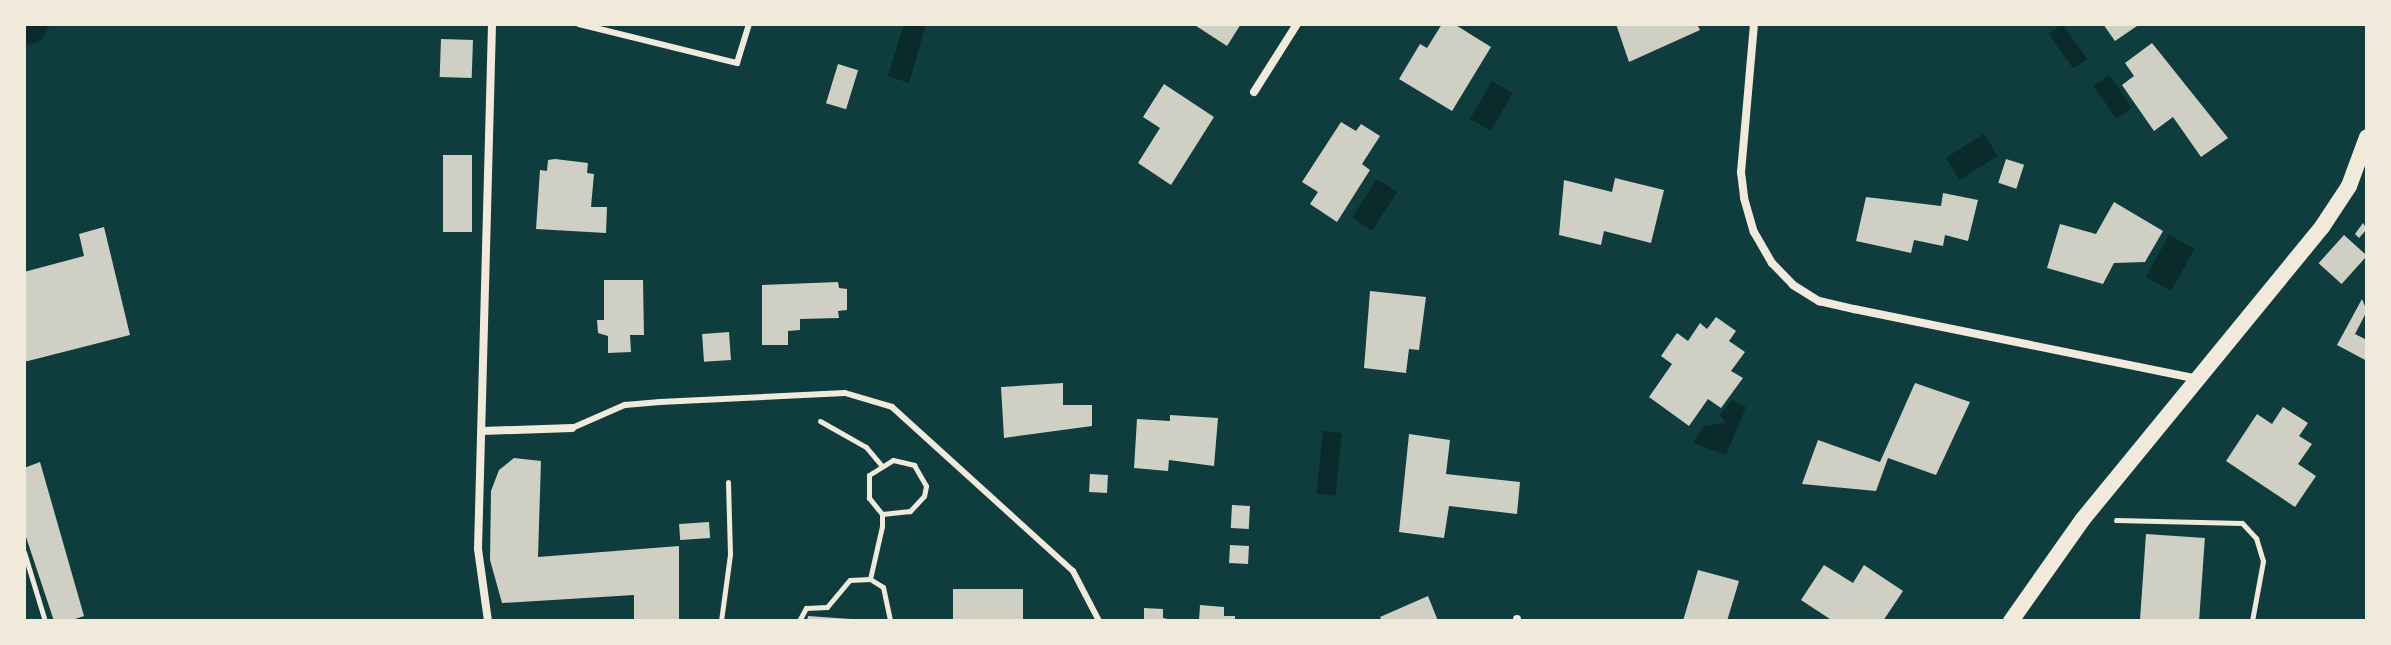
<!DOCTYPE html>
<html>
<head>
<meta charset="utf-8">
<style>
	body { margin:0 }
	#map { position:relative; width:2391px; height:645px; overflow:hidden; background:#0f3d3e; font-family:Rubik,sans-serif }
	div>[style] { position:absolute }
	.water>* { inset:0; background:#0a2a2b; transform-origin:0 0 }
	.building>* { inset:0; background:#cfcfc3; transform-origin:0 0 }
	.path>* { height:5px; margin:-2.5px; padding:0 2.5px; transform-origin:2.5px; border-radius:2.5px; background:#f1e9da }
	.service>* { height:6px; margin:-3px; padding:0 3px; transform-origin:3px; border-radius:3px; background:#f1e9da }
	.minor>* { height:8px; margin:-4px; padding:0 4px; transform-origin:4px; border-radius:4px; background:#f1e9da }
	.secondary>* { height:16px; margin:-8px; padding:0 8px; transform-origin:8px; border-radius:8px; background:#f1e9da }
	span { translate:-50% -50%; white-space:nowrap; text-align:center; line-height:1.15; -webkit-text-stroke:7px #f1e9da; paint-order:stroke }
	.frame { position:absolute; inset:0; border:26px solid #f1e9da; pointer-events:none }
</style>
</head>
<body>
<div id="map">
	<div class="water">
		<div style="clip-path:polygon(24px 24px,51px 24px,40px 41px,24px 46px)"></div>
		<div style="clip-path:polygon(904px 24px,926px 24px,909px 83px,888px 76px)"></div>
		<div style="left:2062px;top:24px;width:43px;height:17px;rotate:54deg"></div>
		<div style="left:2109px;top:75px;width:40px;height:19px;rotate:55deg"></div>
		<div style="left:1492px;top:81px;width:24px;height:44px;rotate:30deg"></div>
		<div style="left:1984px;top:134px;width:26px;height:45px;rotate:58deg"></div>
		<div style="left:1377px;top:179px;width:24px;height:46px;rotate:33deg"></div>
		<div style="left:2169px;top:235px;width:29px;height:48px;rotate:29deg"></div>
		<div style="clip-path:polygon(1732px 400px,1746px 407px,1726px 455px,1693px 443px,1704px 426px,1725px 423px,1720px 415px)"></div>
		<div style="left:1323px;top:431px;width:19px;height:63px;rotate:6deg"></div>
	</div>
	<div class="building">
		<div style="clip-path:polygon(1193px 24px,1241px 24px,1227px 46px)"></div>
		<div style="clip-path:polygon(1442px 24px,1454px 24px,1491px 47px,1452px 111px,1399px 79px,1420px 44px,1427px 48px)"></div>
		<div style="clip-path:polygon(1616px 24px,1697px 24px,1700px 30px,1629px 62px)"></div>
		<div style="clip-path:polygon(2103px 24px,2140px 24px,2115px 41px)"></div>
		<div style="left:441px;top:39px;width:32px;height:38px;rotate:2deg"></div>
		<div style="clip-path:polygon(2152px 43px,2228px 138px,2201px 157px,2173px 117px,2154px 131px,2122px 85px,2134px 76px,2125px 63px)"></div>
		<div style="left:838px;top:64px;width:21px;height:41px;rotate:17deg"></div>
		<div style="clip-path:polygon(1164px 84px,1214px 117px,1171px 185px,1138px 163px,1160px 128px,1143px 117px)"></div>
		<div style="clip-path:polygon(1341px 122px,1356px 131px,1361px 124px,1380px 136px,1362px 164px,1370px 170px,1337px 222px,1310px 204px,1318px 192px,1302px 182px)"></div>
		<div style="left:443px;top:155px;width:29px;height:77px"></div>
		<div style="clip-path:polygon(555px 159px,588px 163px,587px 173px,594px 174px,591px 207px,607px 207px,606px 233px,536px 229px,540px 170px,547px 171px,548px 160px)"></div>
		<div style="left:2006px;top:159px;width:19px;height:25px;rotate:18deg"></div>
		<div style="clip-path:polygon(1615px 178px,1664px 190px,1651px 243px,1604px 231px,1601px 245px,1559px 235px,1564px 180px,1612px 192px)"></div>
		<div style="clip-path:polygon(1943px 193px,1978px 200px,1968px 241px,1945px 235px,1943px 246px,1914px 240px,1911px 253px,1856px 241px,1866px 197px,1941px 206px)"></div>
		<div style="clip-path:polygon(2114px 202px,2163px 231px,2145px 262px,2114px 263px,2103px 284px,2047px 268px,2060px 224px,2096px 234px)"></div>
		<div style="clip-path:polygon(2363px 223px,2367px 229px,2359px 238px,2355px 234px)"></div>
		<div style="clip-path:polygon(104px 227px,130px 335px,24px 362px,24px 272px,84px 256px,79px 234px)"></div>
		<div style="left:2344px;top:235px;width:31px;height:38px;rotate:42deg"></div>
		<div style="clip-path:polygon(604px 280px,643px 280px,644px 335px,630px 335px,631px 352px,608px 353px,608px 336px,598px 333px,597px 320px,604px 320px)"></div>
		<div style="clip-path:polygon(838px 282px,839px 288px,847px 289px,847px 310px,838px 311px,839px 318px,800px 319px,800px 330px,788px 331px,788px 345px,762px 345px,762px 285px)"></div>
		<div style="clip-path:polygon(1370px 291px,1426px 297px,1419px 350px,1409px 349px,1406px 373px,1364px 368px)"></div>
		<div style="clip-path:polygon(2362px 299px,2367px 311px,2355px 334px,2367px 340px,2367px 361px,2337px 345px)"></div>
		<div style="clip-path:polygon(1716px 317px,1736px 331px,1729px 341px,1745px 352px,1731px 371px,1743px 378px,1721px 408px,1708px 399px,1689px 426px,1649px 397px,1672px 364px,1661px 356px,1677px 333px,1688px 341px,1700px 323px,1707px 329px)"></div>
		<div style="left:729px;top:332px;width:28px;height:27px;rotate:86deg"></div>
		<div style="clip-path:polygon(1063px 383px,1063px 405px,1092px 405px,1092px 426px,1004px 438px,1001px 387px)"></div>
		<div style="clip-path:polygon(1915px 383px,1970px 402px,1936px 475px,1888px 458px,1876px 491px,1802px 484px,1818px 440px,1880px 462px)"></div>
		<div style="clip-path:polygon(2283px 407px,2308px 423px,2299px 436px,2312px 444px,2298px 464px,2316px 476px,2295px 507px,2226px 461px,2257px 414px,2272px 424px)"></div>
		<div style="clip-path:polygon(1170px 415px,1218px 418px,1214px 466px,1169px 460px,1168px 471px,1134px 468px,1137px 419px,1170px 421px)"></div>
		<div style="clip-path:polygon(1409px 434px,1450px 440px,1446px 474px,1520px 482px,1517px 514px,1449px 506px,1444px 538px,1399px 532px)"></div>
		<div style="clip-path:polygon(514px 458px,541px 461px,538px 557px,679px 546px,679px 621px,634px 621px,634px 595px,502px 603px,490px 560px,491px 491px,499px 470px)"></div>
		<div style="clip-path:polygon(40px 462px,84px 616px,69px 621px,54px 621px,24px 531px,24px 468px)"></div>
		<div style="left:1090px;top:474px;width:18px;height:18px;rotate:3deg"></div>
		<div style="left:1232px;top:505px;width:18px;height:23px;rotate:3deg"></div>
		<div style="left:709px;top:522px;width:16px;height:30px;rotate:86deg"></div>
		<div style="left:2146px;top:534px;width:59px;height:87px;rotate:4deg"></div>
		<div style="left:1230px;top:545px;width:19px;height:18px;rotate:3deg"></div>
		<div style="clip-path:polygon(1824px 565px,1853px 583px,1864px 565px,1903px 591px,1883px 621px,1833px 621px,1801px 600px)"></div>
		<div style="clip-path:polygon(1698px 570px,1739px 581px,1727px 621px,1683px 621px)"></div>
		<div style="left:953px;top:589px;width:70px;height:32px"></div>
		<div style="clip-path:polygon(1428px 596px,1438px 621px,1382px 621px,1380px 617px)"></div>
		<div style="clip-path:polygon(1200px 605px,1224px 607px,1224px 616px,1235px 616px,1235px 621px,1199px 621px)"></div>
		<div style="clip-path:polygon(1144px 608px,1163px 609px,1163px 618px,1177px 621px,1144px 621px)"></div>
		<div style="clip-path:polygon(808px 616px,851px 619px,851px 621px,807px 621px)"></div>
	</div>
	<div class="path">
		<div style="left:820px;top:421px;width:53px;rotate:29.5deg"></div>
		<div style="left:866px;top:447px;width:23px;rotate:50deg"></div>
		<div style="left:2116px;top:520px;width:126px;rotate:1.4deg"></div>
		<div style="left:2242px;top:523px;width:21px;rotate:47deg"></div>
		<div style="left:2256px;top:538px;width:24px;rotate:73deg"></div>
		<div style="left:2263px;top:561px;width:61px;rotate:100.4deg"></div>
		<div style="left:24px;top:552px;width:72px;rotate:73.1deg"></div>
		<div style="left:870px;top:579px;width:54px;rotate:-77.2deg"></div>
		<div style="left:882px;top:526px;width:12px;rotate:-90deg"></div>
		<div style="left:882px;top:514px;width:21px;rotate:-129deg"></div>
		<div style="left:869px;top:498px;width:23px;rotate:-90deg"></div>
		<div style="left:869px;top:475px;width:28px;rotate:-32deg"></div>
		<div style="left:893px;top:460px;width:22px;rotate:13deg"></div>
		<div style="left:914px;top:465px;width:24px;rotate:60deg"></div>
		<div style="left:926px;top:486px;width:10px;rotate:101deg"></div>
		<div style="left:924px;top:496px;width:21px;rotate:133deg"></div>
		<div style="left:910px;top:511px;width:28px;rotate:174deg"></div>
		<div style="left:721px;top:621px;width:68px;rotate:-82.3deg"></div>
		<div style="left:730px;top:554px;width:72px;rotate:-91.6deg"></div>
		<div style="left:799px;top:621px;width:15px;rotate:-62deg"></div>
		<div style="left:806px;top:608px;width:21px;rotate:-3deg"></div>
		<div style="left:827px;top:607px;width:35px;rotate:-50deg"></div>
		<div style="left:850px;top:580px;width:20px;rotate:-3deg"></div>
		<div style="left:870px;top:579px;width:15px;rotate:32deg"></div>
		<div style="left:883px;top:587px;width:35px;rotate:78deg"></div>
	</div>
	<div class="service">
		<div style="left:579px;top:24px;width:163px;rotate:13.9deg"></div>
		<div style="left:737px;top:63px;width:41px;rotate:-72.9deg"></div>
		<div style="left:572px;top:428px;width:58px;rotate:-23.5deg"></div>
		<div style="left:625px;top:405px;width:35px;rotate:-5deg"></div>
		<div style="left:660px;top:402px;width:185px;rotate:-2.8deg"></div>
		<div style="left:845px;top:393px;width:49px;rotate:16.6deg"></div>
		<div style="left:892px;top:407px;width:244px;rotate:42.2deg"></div>
		<div style="left:1073px;top:571px;width:56px;rotate:62.5deg"></div>
	</div>
	<div class="minor">
		<div style="left:1754px;top:24px;width:149px;rotate:95deg"></div>
		<div style="left:1741px;top:172px;width:26px;rotate:83deg"></div>
		<div style="left:1744px;top:198px;width:35px;rotate:74deg"></div>
		<div style="left:1754px;top:232px;width:36px;rotate:60deg"></div>
		<div style="left:1772px;top:263px;width:30px;rotate:46deg"></div>
		<div style="left:1793px;top:285px;width:31px;rotate:32deg"></div>
		<div style="left:1819px;top:301px;width:36px;rotate:13deg"></div>
		<div style="left:1854px;top:309px;width:350px;rotate:11.5deg"></div>
		<div style="left:1254px;top:92px;width:80px;rotate:-57.7deg"></div>
		<div style="left:482px;top:431px;width:90px;rotate:-1.9deg"></div>
		<div style="left:488px;top:621px;width:73px;rotate:-97.9deg"></div>
		<div style="left:478px;top:549px;width:525px;rotate:-88.47deg"></div>
		<div style="left:1517px;top:621px;width:2px;rotate:-90deg"></div>
	</div>
	<div class="secondary">
		<div style="left:2011px;top:621px;width:125px;rotate:-54.8deg"></div>
		<div style="left:2083px;top:519px;width:377px;rotate:-50.7deg"></div>
		<div style="left:2322px;top:227px;width:49px;rotate:-56.6deg"></div>
		<div style="left:2349px;top:186px;width:52px;rotate:-69.8deg"></div>
	</div>
	<div class="frame"></div>
</div>
</body>
</html>
